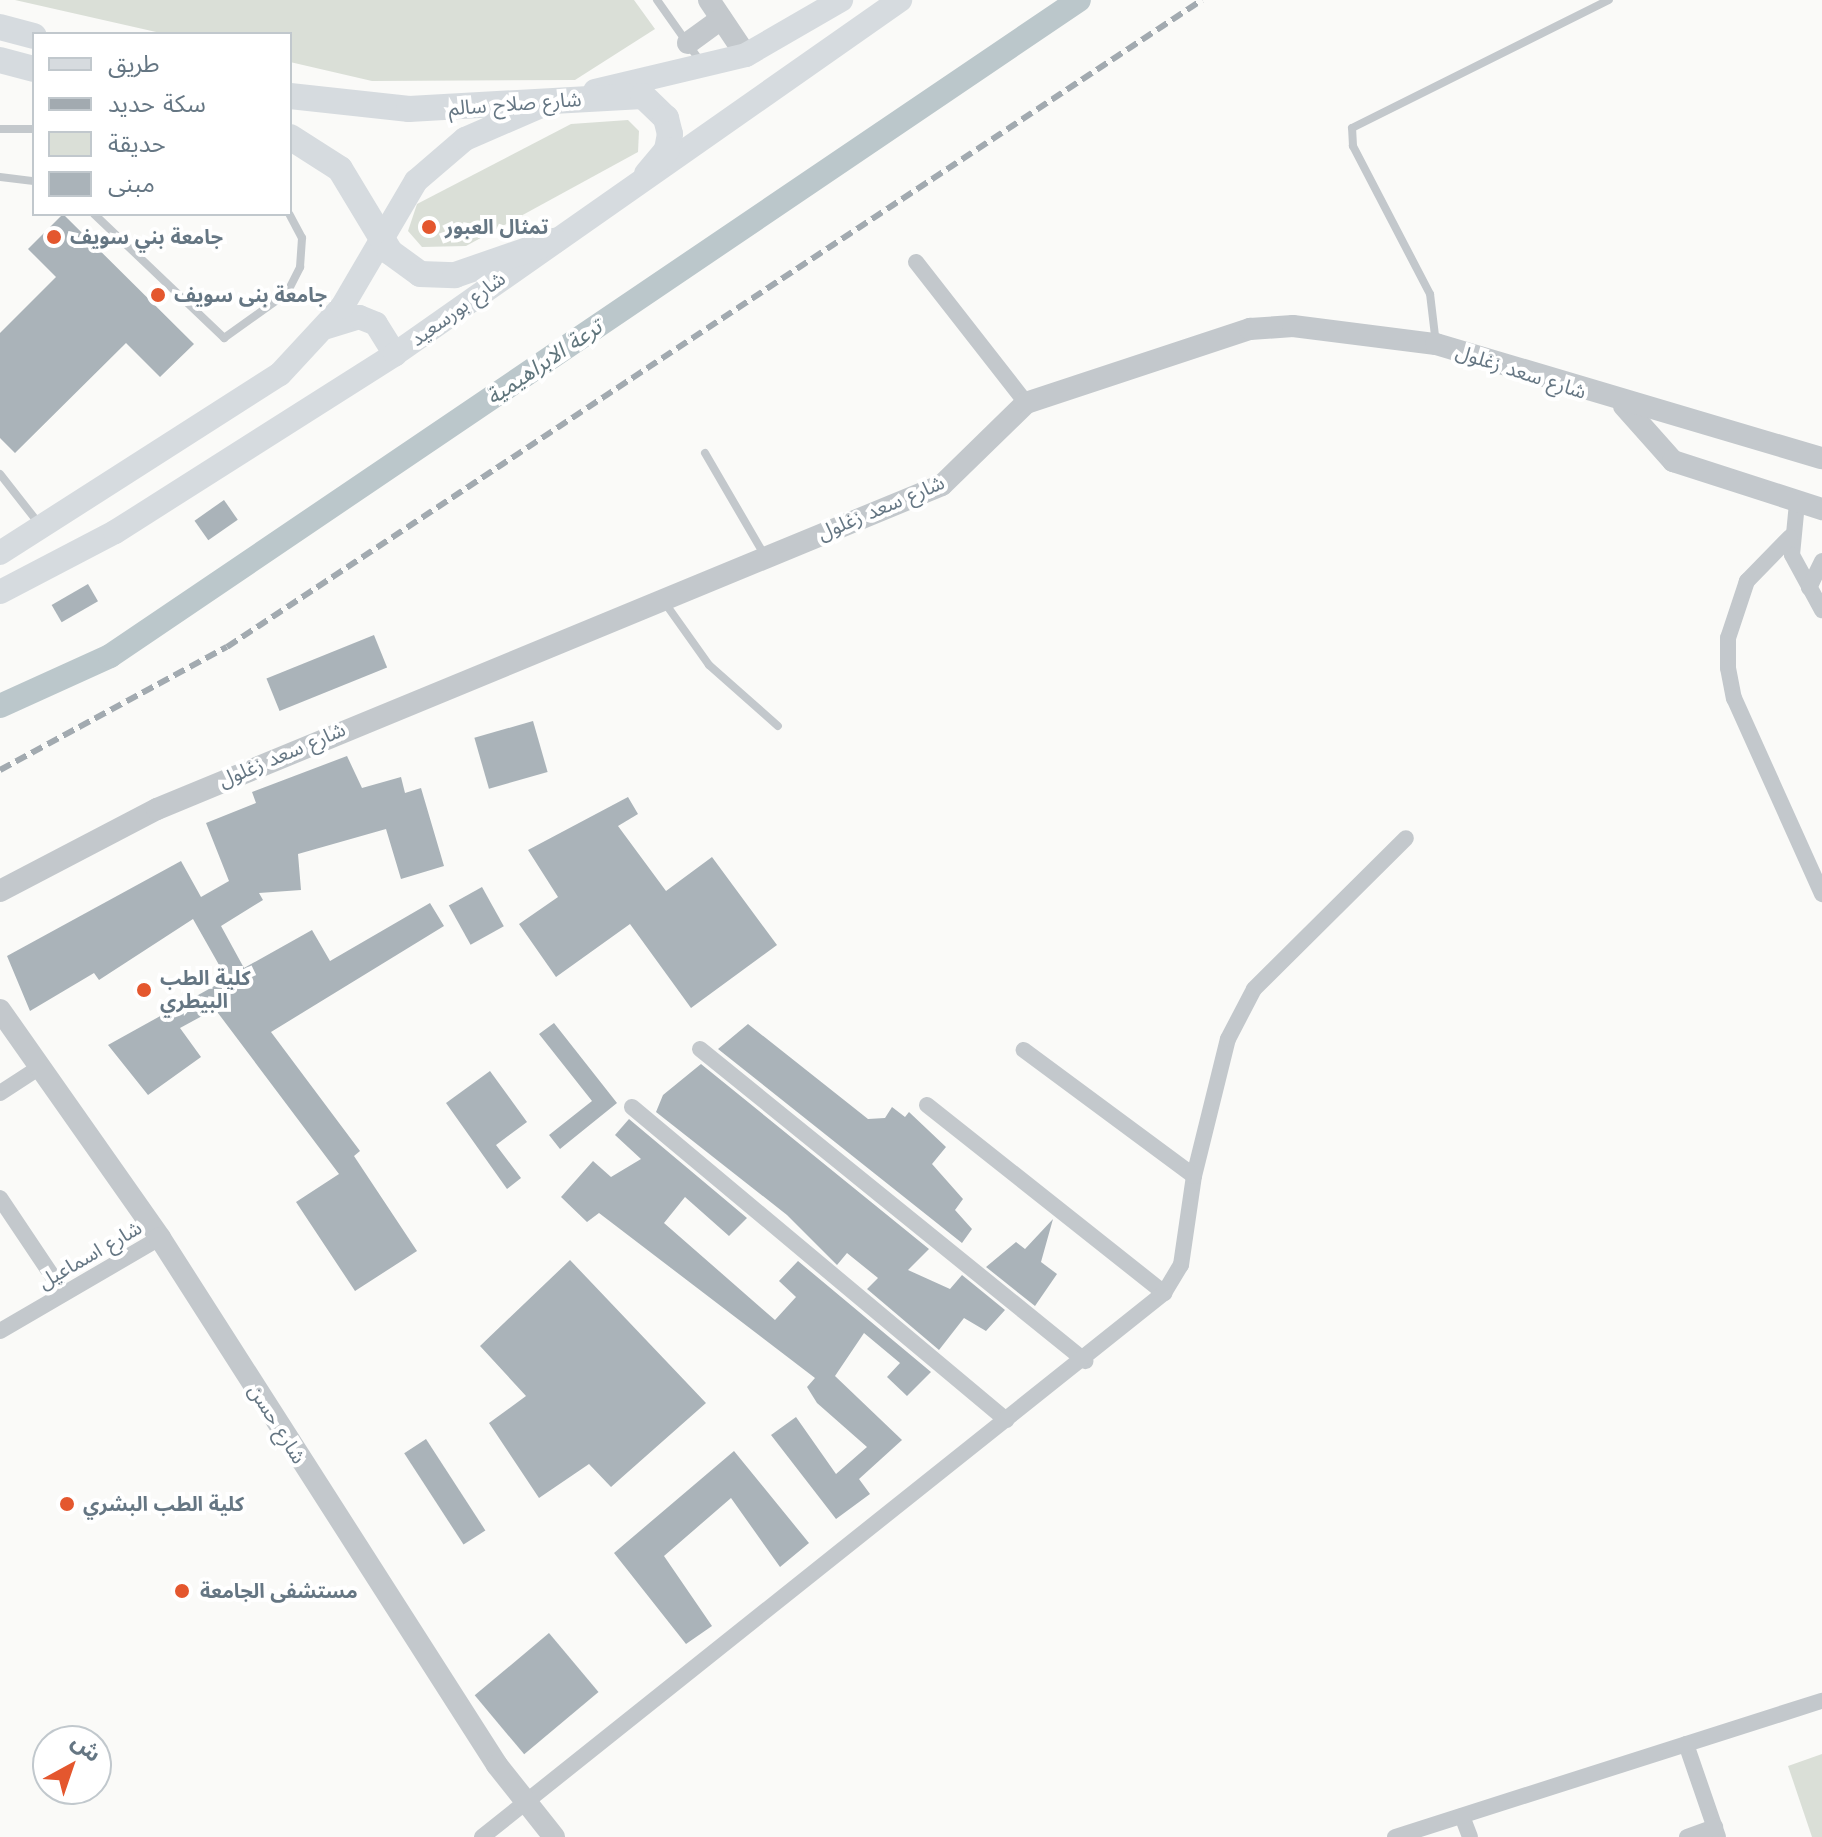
<!DOCTYPE html>
<html>
<head>
<meta charset="utf-8">
<style>
	body { margin:0 }
	#map { position:relative; width:1822px; height:1837px; overflow:hidden; background:#fafaf8; font-family:"Work Sans","Noto Sans Arabic",sans-serif }
	div>[style] { position:absolute }
	.green>* { inset:0; background:#dadfd7 }
	.canal>* { height:24px; margin:-12px; padding:0 12px; transform-origin:12px; border-radius:12px; background:#bbc7cb }
	.building>* { inset:0; background:#aab3b9; transform-origin:0 0 }
	.service>* { height:8px; margin:-4px; padding:0 4px; transform-origin:4px; border-radius:4px; background:#c3c8cc }
	.minor>* { height:16px; margin:-8px; padding:0 8px; transform-origin:8px; border-radius:8px; background:#c3c8cc }
	.tertiary>* { height:22px; margin:-11px; padding:0 11px; transform-origin:11px; border-radius:11px; background:#c3c8cc }
	.secondary>* { height:24px; margin:-12px; padding:0 12px; transform-origin:12px; border-radius:12px; background:#d6dbdf }
	.primary>* { height:26px; margin:-13px; padding:0 13px; transform-origin:13px; border-radius:13px; background:#d6dbdf }
	.rail>* { height:6px; margin-top:-3px; transform-origin:0; background:repeating-linear-gradient(90deg,#a2aab0 0 12px,transparent 0 18px) }
	.dots>* { width:22px; height:22px; translate:-50% -50%; box-sizing:border-box; border:4px solid #fff; border-radius:50% }
	span { translate:-50% -50%; white-space:nowrap; text-align:center; line-height:1.15; -webkit-text-stroke:8px #fff; paint-order:stroke }
	.street-label { font-size:20px; color:#657683 }
	.poi-label { font-size:20px; color:#657683; font-weight:700 }
	.left { translate:0 -50%; text-align:left }
	.water-label { font-size:22px; color:#60757c; font-style:italic }
	.legend { position:absolute; left:32px; top:32px; width:260px; height:184px; box-sizing:border-box; background:#fff; border:2px solid #c1c8cd; margin:0; padding:10px 14px; list-style:none; font-size:24px; color:#657683 }
	.legend li { display:flex; align-items:center; gap:16px; height:40px }
	.legend b { width:40px; border:2px solid #c1c8cd }
	.north { position:absolute; left:32px; top:1725px; width:80px; height:80px; box-sizing:border-box; background:#fff; border:2px solid #c1c8cd; border-radius:50%; rotate:40deg; font-size:22px; font-weight:700; line-height:32px; text-align:center; color:#657683 }
	.north::after { content:''; display:block; margin:auto; width:28px; height:36px; background:#e4572e; clip-path:polygon(50% 0,100% 100%,50% 72%,0 100%) }
</style>
</head>
<body>
<div id="map">
	<div class="green">
		<div style="clip-path:polygon(15px 0,634px 0,655px 29px,575px 80px,372px 81px,290px 62px,290px 34px,165px 34px)"></div>
		<div style="clip-path:polygon(628px 120px,639px 131px,638px 152px,466px 246px,422px 247px,408px 231px,417px 204px,571px 124px)"></div>
		<div style="clip-path:polygon(1822px 1754px,1822px 1837px,1812px 1837px,1788px 1766px)"></div>
	</div>
	<div class="canal">
		<div style="left:0;top:706px;width:121px;rotate:-24.4deg"></div>
		<div style="left:110px;top:656px;width:1170px;rotate:-34.1deg"></div>
	</div>
	<div class="building">
		<div style="clip-path:polygon(63px 214px,194px 344px,160px 377px,126px 343px,15px 453px,0 438px,0 333px,56px 277px,28px 249px)"></div>
		<div style="left:224px;top:500px;width:24px;height:36px;rotate:55deg"></div>
		<div style="left:88px;top:584px;width:20px;height:42px;rotate:60deg"></div>
		<div style="left:374px;top:635px;width:35px;height:116px;rotate:68deg"></div>
		<div style="left:533px;top:721px;width:53px;height:61px;rotate:74deg"></div>
		<div style="clip-path:polygon(347px 756px,362px 788px,401px 777px,405px 793px,421px 788px,444px 866px,401px 879px,386px 829px,298px 854px,301px 890px,259px 893px,263px 900px,221px 926px,244px 968px,312px 930px,330px 961px,430px 903px,444px 926px,271px 1032px,360px 1151px,354px 1156px,417px 1251px,355px 1291px,296px 1202px,339px 1174px,215px 1009px,180px 1028px,201px 1057px,148px 1095px,108px 1045px,227px 979px,193px 919px,99px 980px,94px 973px,30px 1011px,7px 956px,181px 861px,201px 897px,229px 881px,206px 823px,256px 803px,252px 792px)"></div>
		<div style="clip-path:polygon(628px 797px,638px 814px,618px 826px,666px 891px,712px 857px,777px 945px,691px 1008px,630px 924px,556px 977px,519px 924px,558px 897px,528px 850px)"></div>
		<div style="left:482px;top:887px;width:45px;height:38px;rotate:61deg"></div>
		<div style="clip-path:polygon(554px 1023px,617px 1103px,560px 1149px,549px 1135px,592px 1101px,539px 1034px)"></div>
		<div style="clip-path:polygon(748px 1024px,868px 1119px,885px 1118px,892px 1107px,905px 1117px,909px 1112px,946px 1147px,932px 1164px,963px 1199px,955px 1210px,972px 1229px,962px 1243px,718px 1049px)"></div>
		<div style="clip-path:polygon(701px 1064px,929px 1249px,908px 1270px,950px 1289px,962px 1275px,1005px 1310px,986px 1331px,964px 1318px,939px 1350px,867px 1289px,878px 1278px,847px 1253px,837px 1265px,787px 1215px,656px 1112px,663px 1095px)"></div>
		<div style="clip-path:polygon(490px 1071px,527px 1122px,496px 1145px,521px 1178px,507px 1189px,446px 1103px)"></div>
		<div style="clip-path:polygon(629px 1119px,747px 1218px,729px 1236px,685px 1197px,664px 1223px,775px 1320px,796px 1297px,779px 1281px,798px 1261px,931px 1372px,907px 1396px,887px 1377px,900px 1363px,864px 1333px,835px 1376px,902px 1440px,859px 1479px,870px 1494px,836px 1519px,771px 1435px,796px 1417px,836px 1474px,867px 1447px,817px 1403px,807px 1387px,815px 1378px,599px 1213px,587px 1222px,561px 1197px,593px 1161px,611px 1177px,641px 1159px,615px 1135px)"></div>
		<div style="clip-path:polygon(1053px 1219px,1041px 1262px,1057px 1274px,1035px 1306px,986px 1267px,1016px 1242px,1025px 1249px)"></div>
		<div style="clip-path:polygon(570px 1260px,706px 1403px,611px 1487px,589px 1464px,539px 1498px,489px 1423px,526px 1396px,480px 1346px)"></div>
		<div style="left:426px;top:1439px;width:109px;height:26px;rotate:57deg"></div>
		<div style="clip-path:polygon(734px 1451px,809px 1543px,780px 1567px,731px 1498px,664px 1556px,712px 1626px,686px 1644px,614px 1553px)"></div>
		<div style="left:549px;top:1633px;width:77px;height:97px;rotate:50deg"></div>
	</div>
	<div class="service">
		<div style="left:657px;top:0;width:75px;rotate:54.8deg"></div>
		<div style="left:0;top:129px;width:34px"></div>
		<div style="left:0;top:177px;width:34px;rotate:7deg"></div>
		<div style="left:94px;top:214px;width:180px;rotate:43.6deg"></div>
		<div style="left:224px;top:338px;width:77px;rotate:-35.5deg"></div>
		<div style="left:287px;top:293px;width:29px;rotate:-63deg"></div>
		<div style="left:300px;top:267px;width:29px;rotate:-86deg"></div>
		<div style="left:302px;top:238px;width:27px;rotate:-118deg"></div>
		<div style="left:1436px;top:344px;width:50px;rotate:-96.8deg"></div>
		<div style="left:1430px;top:294px;width:167px;rotate:-117.5deg"></div>
		<div style="left:1353px;top:146px;width:18px;rotate:-93deg"></div>
		<div style="left:1352px;top:128px;width:287px;rotate:-26.5deg"></div>
		<div style="left:705px;top:453px;width:119px;rotate:59.8deg"></div>
		<div style="left:0;top:474px;width:65px;rotate:51.9deg"></div>
		<div style="left:665px;top:603px;width:76px;rotate:54.6deg"></div>
		<div style="left:709px;top:665px;width:92px;rotate:41.5deg"></div>
	</div>
	<div class="minor">
		<div style="left:916px;top:262px;width:179px;rotate:52deg"></div>
		<div style="left:1797px;top:503px;width:52px;rotate:95.5deg"></div>
		<div style="left:1792px;top:555px;width:63px;rotate:61.4deg"></div>
		<div style="left:1790px;top:537px;width:62px;rotate:134.3deg"></div>
		<div style="left:1747px;top:581px;width:60px;rotate:108.4deg"></div>
		<div style="left:1728px;top:638px;width:30px;rotate:90deg"></div>
		<div style="left:1728px;top:668px;width:31px;rotate:79deg"></div>
		<div style="left:1734px;top:698px;width:215px;rotate:65.8deg"></div>
		<div style="left:1809px;top:588px;width:30px;rotate:-64deg"></div>
		<div style="left:700px;top:1049px;width:496px;rotate:39deg"></div>
		<div style="left:0;top:1093px;width:48px;rotate:-33deg"></div>
		<div style="left:927px;top:1105px;width:303px;rotate:38.4deg"></div>
		<div style="left:632px;top:1107px;width:488px;rotate:39.9deg"></div>
		<div style="left:1194px;top:1176px;width:141px;rotate:-76.1deg"></div>
		<div style="left:1228px;top:1039px;width:56px;rotate:-62.5deg"></div>
		<div style="left:1254px;top:989px;width:214px;rotate:-44.8deg"></div>
		<div style="left:0;top:1198px;width:113px;rotate:56.2deg"></div>
		<div style="left:0;top:1331px;width:185px;rotate:-30.2deg"></div>
		<div style="left:1686px;top:1744px;width:98px;rotate:71deg"></div>
		<div style="left:1462px;top:1816px;width:22px;rotate:69deg"></div>
		<div style="left:482px;top:1837px;width:872px;rotate:-38.58deg"></div>
		<div style="left:1164px;top:1293px;width:33px;rotate:-59deg"></div>
		<div style="left:1181px;top:1265px;width:90px;rotate:-81.7deg"></div>
		<div style="left:1194px;top:1176px;width:212px;rotate:-143.5deg"></div>
		<div style="left:1395px;top:1837px;width:448px;rotate:-17.7deg"></div>
		<div style="left:1687px;top:1837px;width:30px;rotate:-20deg"></div>
	</div>
	<div class="tertiary">
		<div style="left:709px;top:0;width:66px;rotate:56.1deg"></div>
		<div style="left:688px;top:43px;width:41px;rotate:-36deg"></div>
		<div style="left:1624px;top:406px;width:74px;rotate:48.3deg"></div>
		<div style="left:1673px;top:461px;width:157px;rotate:17.9deg"></div>
		<div style="left:0;top:891px;width:177px;rotate:-27.6deg"></div>
		<div style="left:157px;top:809px;width:849px;rotate:-22.43deg"></div>
		<div style="left:942px;top:485px;width:117px;rotate:-44.3deg"></div>
		<div style="left:1026px;top:403px;width:236px;rotate:-18.3deg"></div>
		<div style="left:1250px;top:329px;width:43px;rotate:-4deg"></div>
		<div style="left:1293px;top:326px;width:144px;rotate:7.2deg"></div>
		<div style="left:1436px;top:344px;width:402px;rotate:16.5deg"></div>
		<div style="left:0;top:1010px;width:279px;rotate:54.9deg"></div>
		<div style="left:160px;top:1238px;width:626px;rotate:57.4deg"></div>
		<div style="left:497px;top:1765px;width:92px;rotate:51.6deg"></div>
	</div>
	<div class="secondary">
		<div style="left:595px;top:91px;width:155px;rotate:-13.4deg"></div>
		<div style="left:746px;top:55px;width:110px;rotate:-30.1deg"></div>
		<div style="left:327px;top:327px;width:34px;rotate:-17deg"></div>
		<div style="left:359px;top:317px;width:18px;rotate:22deg"></div>
		<div style="left:376px;top:324px;width:36px;rotate:58deg"></div>
		<div style="left:0;top:553px;width:332px;rotate:-32.6deg"></div>
		<div style="left:280px;top:374px;width:91px;rotate:-47.2deg"></div>
		<div style="left:342px;top:307px;width:146px;rotate:-59.6deg"></div>
		<div style="left:416px;top:181px;width:65px;rotate:-40.6deg"></div>
		<div style="left:465px;top:139px;width:83px;rotate:-23.5deg"></div>
		<div style="left:0;top:592px;width:130px;rotate:-27.6deg"></div>
		<div style="left:115px;top:532px;width:332px;rotate:-32.4deg"></div>
		<div style="left:395px;top:354px;width:617px;rotate:-35.03deg"></div>
	</div>
	<div class="primary">
		<div style="left:0;top:27px;width:35px;rotate:15deg"></div>
		<div style="left:0;top:60px;width:35px;rotate:15deg"></div>
		<div style="left:290px;top:96px;width:120px;rotate:6.2deg"></div>
		<div style="left:409px;top:109px;width:234px;rotate:-3.2deg"></div>
		<div style="left:643px;top:96px;width:32px;rotate:44deg"></div>
		<div style="left:666px;top:118px;width:16px;rotate:76deg"></div>
		<div style="left:670px;top:134px;width:16px;rotate:101deg"></div>
		<div style="left:667px;top:150px;width:31px;rotate:130deg"></div>
		<div style="left:290px;top:137px;width:59px;rotate:32.6deg"></div>
		<div style="left:340px;top:169px;width:97px;rotate:58.9deg"></div>
		<div style="left:390px;top:252px;width:37px;rotate:36deg"></div>
		<div style="left:420px;top:274px;width:35px;rotate:2deg"></div>
		<div style="left:455px;top:275px;width:105px;rotate:-19deg"></div>
	</div>
	<div class="rail">
		<div style="left:0;top:770px;width:258px;rotate:-28.5deg"></div>
		<div style="left:227px;top:647px;width:1170px;rotate:-33.57deg"></div>
	</div>
	<div class="dots">
		<div style="left:429px;top:227px;background:#e4572e"></div>
		<div style="left:54px;top:237px;background:#e4572e"></div>
		<div style="left:158px;top:295px;background:#e4572e"></div>
		<div style="left:144px;top:990px;background:#e4572e"></div>
		<div style="left:67px;top:1504px;background:#e4572e"></div>
		<div style="left:182px;top:1591px;background:#e4572e"></div>
	</div>
	<div class="street-label">
		<span style="left:515px;top:104px;rotate:-4deg">شارع صلاح سالم</span>
		<span style="left:458px;top:309px;rotate:-36deg">شارع بورسعيد</span>
		<span style="left:1521px;top:372px;rotate:18deg">شارع سعد زغلول</span>
		<span style="left:881px;top:508px;rotate:-23deg">شارع سعد زغلول</span>
		<span style="left:282px;top:755px;rotate:-23deg">شارع سعد زغلول</span>
		<span style="left:90px;top:1255px;rotate:-30deg">شارع اسماعيل</span>
		<span style="left:277px;top:1424px;rotate:58deg">شارع حسن</span>
	</div>
	<div class="poi-label">
		<span class="left" style="left:445px;top:227px">تمثال العبور</span>
		<span class="left" style="left:70px;top:237px">جامعة بني سويف</span>
		<span class="left" style="left:174px;top:295px">جامعة بنى سويف</span>
		<span class="left" style="left:160px;top:990px">كلية الطب<br>البيطري</span>
		<span class="left" style="left:83px;top:1504px">كلية الطب البشري</span>
		<span class="left" style="left:200px;top:1591px">مستشفى الجامعة</span>
	</div>
	<div class="water-label">
		<span style="left:544px;top:362px;rotate:-34deg">ترعة الابراهيمية</span>
	</div>
	<ul class="legend">
	<li><b style="height:10px;background:#d6dbdf"></b>طريق</li>
	<li><b style="height:10px;background:#a2aab0"></b>سكة حديد</li>
	<li><b style="height:22px;background:#dadfd7"></b>حديقة</li>
	<li><b style="height:22px;background:#aab3b9"></b>مبنى</li>
	</ul>
	<div class="north">ش</div>
</div>
</body>
</html>
